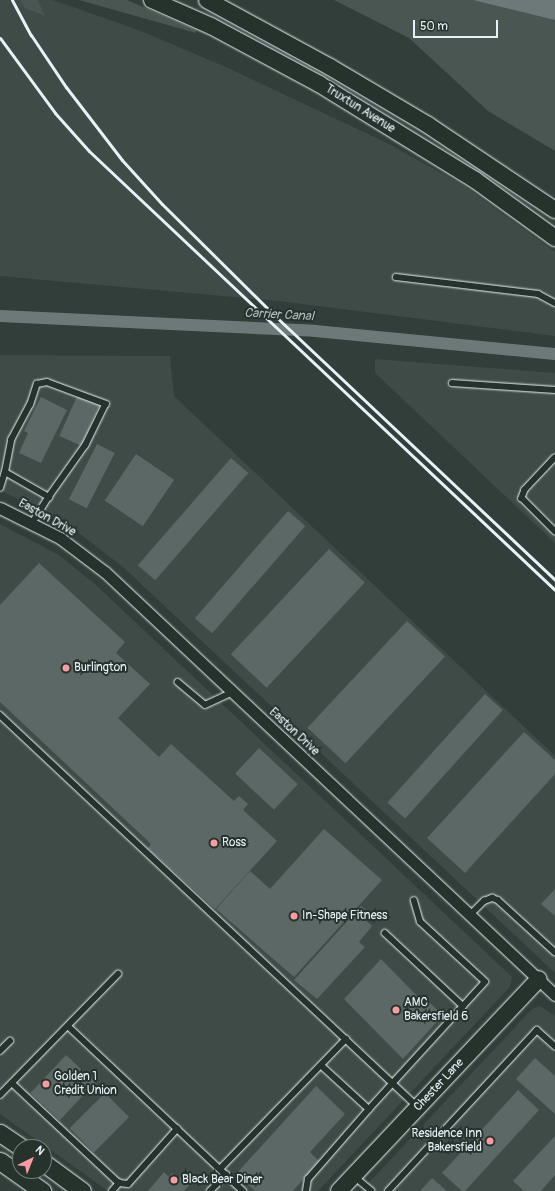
<!DOCTYPE html>
<html>
<head>
<meta charset="utf-8">
<style>
	body { margin:0 }
	#map { position:relative; width:555px; height:1191px; overflow:hidden; background:#323e39; font-family:Pangolin,sans-serif }
	div>[style] { position:absolute }
	.built>* { inset:0; background:#3f4b46 }
	.green>* { inset:0; background:#495651 }
	.water>* { inset:0; background:#6d7978 }
	.canal>* { height:12px; margin:-6px; padding:0 6px; transform-origin:6px; border-radius:6px; background:#6d7978 }
	.building>* { inset:0; background:#5c6865; transform-origin:0 0 }
	.roads { filter:drop-shadow(0 0 1px #e8f1f8) drop-shadow(0 0 1px #e8f1f8) }
	.lane>* { height:5.5px; margin:-2.75px; padding:0 2.75px; transform-origin:2.75px; border-radius:2.75px; background:#26332d }
	.street>* { height:11px; margin:-5.5px; padding:0 5.5px; transform-origin:5.5px; border-radius:5.5px; background:#26332d }
	.secondary>* { height:16px; margin:-8px; padding:0 8px; transform-origin:8px; border-radius:8px; background:#26332d }
	.primary>* { height:17px; margin:-8.5px; padding:0 8.5px; transform-origin:8.5px; border-radius:8.5px; background:#26332d }
	.rail>* { height:3px; margin:-1.5px; padding:0 1.5px; transform-origin:1.5px; border-radius:1.5px; background:#e8f1f8 }
	.dots>* { width:11px; height:11px; translate:-50% -50%; box-sizing:border-box; border:2px solid #26332d; border-radius:50% }
	span { translate:-50% -50%; white-space:nowrap; text-align:center; line-height:1.15; -webkit-text-stroke:4px #26332d; paint-order:stroke }
	.street-label { font-size:12px; color:#e8f1f8 }
	.poi-label { font-size:12px; color:#e8f1f8 }
	.left { translate:0 -50%; text-align:left }
	.right { translate:-100% -50%; text-align:right }
	.water-label { font-size:13px; color:#b1bbbe; font-style:italic }
	.north { position:absolute; left:12px; top:1139px; width:40px; height:40px; box-sizing:border-box; background:#26332d; border:1px solid #747f7e; border-radius:50%; rotate:43deg; font-size:11px; font-weight:700; line-height:16px; text-align:center; color:#e8f1f8 }
	.north::after { content:''; display:block; margin:auto; width:14px; height:18px; background:#ff9aa2; clip-path:polygon(50% 0,100% 100%,50% 72%,0 100%) }
	.scale { position:absolute; left:413px; top:20px; width:85px; height:18px; box-sizing:border-box; border:2px solid #e8f1f8; border-top:0; padding-left:5px; font-size:12px; line-height:14px; white-space:nowrap; color:#e8f1f8; -webkit-text-stroke:3px #26332d; paint-order:stroke }
</style>
</head>
<body>
<div id="map">
	<div class="built">
		<div style="clip-path:polygon(0 0,53px 0,141px 31px,226px 67px,385px 142px,463px 185px,555px 252px,555px 336px,279px 301px,0 276px)"></div>
		<div style="clip-path:polygon(0 355px,170px 356px,174px 396px,555px 756px,555px 973px,123px 567px,67px 524px,0 490px)"></div>
		<div style="clip-path:polygon(375px 359px,555px 373px,555px 543px,375px 373px)"></div>
		<div style="clip-path:polygon(0 524px,59px 555px,96px 585px,512px 977px,510px 987px,318px 1191px,108px 1191px,0 1114px)"></div>
		<div style="clip-path:polygon(540px 1006px,555px 1016px,555px 1191px,361px 1191px,532px 1009px)"></div>
	</div>
	<div class="green">
		<div style="clip-path:polygon(20px 0,38px 0,45px 16px,25px 8px)"></div>
		<div style="clip-path:polygon(79px 0,127px 0,196px 30px,196px 33px)"></div>
		<div style="clip-path:polygon(334px 0,555px 0,555px 151px,488px 111px,409px 38px)"></div>
	</div>
	<div class="water">
		<div style="clip-path:polygon(473px 0,555px 0,555px 20px)"></div>
	</div>
	<div class="canal">
		<div style="left:0;top:316px;width:315px;rotate:2.7deg"></div>
		<div style="left:315px;top:331px;width:241px;rotate:5.5deg"></div>
	</div>
	<div class="building">
		<div style="left:78px;top:394px;width:24px;height:46px;rotate:24deg"></div>
		<div style="clip-path:polygon(41px 397px,67px 410px,41px 463px,19px 453px,28px 433px,24px 431px)"></div>
		<div style="left:97px;top:444px;width:20px;height:62px;rotate:27deg"></div>
		<div style="left:136px;top:454px;width:46px;height:56px;rotate:34deg"></div>
		<div style="left:231px;top:458px;width:23px;height:142px;rotate:41deg"></div>
		<div style="left:288px;top:511px;width:23px;height:142px;rotate:41deg"></div>
		<div style="left:329px;top:549px;width:49px;height:144px;rotate:43deg"></div>
		<div style="clip-path:polygon(39px 563px,125px 642px,116px 653px,150px 684px,118px 718px,159px 757px,171px 744px,234px 801px,239px 796px,248px 804px,243px 810px,277px 841px,215px 909px,148px 848px,151px 844px,0 702px,0 605px)"></div>
		<div style="left:407px;top:621px;width:52px;height:146px;rotate:43deg"></div>
		<div style="left:485px;top:694px;width:24px;height:146px;rotate:42deg"></div>
		<div style="clip-path:polygon(524px 732px,555px 760px,555px 774px,465px 873px,427px 838px)"></div>
		<div style="left:259px;top:748px;width:53px;height:35px;rotate:43deg"></div>
		<div style="clip-path:polygon(324px 829px,382px 880px,294px 977px,216px 909px,250px 871px,270px 889px)"></div>
		<div style="clip-path:polygon(555px 889px,555px 916px,541px 904px)"></div>
		<div style="clip-path:polygon(361px 906px,369px 912px,362px 917px,372px 926px,359px 942px,365px 947px,317px 999px,294px 980px)"></div>
		<div style="clip-path:polygon(381px 959px,426px 1005px,430px 1003px,443px 1015px,403px 1059px,344px 999px)"></div>
		<div style="left:66px;top:1055px;width:40px;height:52px;rotate:43deg"></div>
		<div style="clip-path:polygon(535px 1058px,555px 1076px,555px 1114px,516px 1079px)"></div>
		<div style="clip-path:polygon(316px 1086px,345px 1114px,310px 1152px,319px 1161px,293px 1191px,255px 1191px,236px 1174px)"></div>
		<div style="clip-path:polygon(518px 1090px,539px 1110px,465px 1191px,462px 1191px,442px 1173px)"></div>
		<div style="left:105px;top:1093px;width:34px;height:50px;rotate:45deg"></div>
		<div style="clip-path:polygon(555px 1136px,555px 1175px,541px 1191px,524px 1191px,513px 1181px)"></div>
		<div style="clip-path:polygon(164px 1172px,169px 1177px,172px 1173px,178px 1179px,183px 1174px,192px 1182px,184px 1191px,148px 1191px)"></div>
		<div style="clip-path:polygon(432px 1178px,447px 1191px,420px 1191px)"></div>
	</div>
	<div class="roads">
		<div class="lane">
			<div style="left:396px;top:277px;width:143px;rotate:6.8deg"></div>
			<div style="left:538px;top:294px;width:19px;rotate:28deg"></div>
			<div style="left:452px;top:383px;width:103px;rotate:3.9deg"></div>
			<div style="left:555px;top:458px;width:44px;rotate:133.2deg"></div>
			<div style="left:525px;top:490px;width:9px;rotate:111deg"></div>
			<div style="left:522px;top:498px;width:47px;rotate:45deg"></div>
			<div style="left:5px;top:472px;width:33px;rotate:-79deg"></div>
			<div style="left:11px;top:440px;width:40px;rotate:-62deg"></div>
			<div style="left:30px;top:405px;width:22px;rotate:-72deg"></div>
			<div style="left:37px;top:384px;width:10px;rotate:-11deg"></div>
			<div style="left:47px;top:382px;width:63px;rotate:20.4deg"></div>
			<div style="left:106px;top:404px;width:46px;rotate:116deg"></div>
			<div style="left:86px;top:445px;width:64px;rotate:125.4deg"></div>
			<div style="left:0;top:488px;width:17px;rotate:-73deg"></div>
			<div style="left:5px;top:472px;width:51px;rotate:29.6deg"></div>
			<div style="left:49px;top:497px;width:31px;rotate:122deg"></div>
			<div style="left:178px;top:682px;width:35px;rotate:40deg"></div>
			<div style="left:205px;top:705px;width:31px;rotate:-25deg"></div>
			<div style="left:0;top:715px;width:573px;rotate:43.16deg"></div>
			<div style="left:470px;top:915px;width:20px;rotate:-45deg"></div>
			<div style="left:484px;top:901px;width:9px;rotate:-21deg"></div>
			<div style="left:492px;top:898px;width:6px;rotate:18deg"></div>
			<div style="left:498px;top:900px;width:77px;rotate:42.4deg"></div>
			<div style="left:385px;top:933px;width:107px;rotate:43.1deg"></div>
			<div style="left:68px;top:1026px;width:241px;rotate:43.3deg"></div>
			<div style="left:0;top:1051px;width:14px;rotate:-45deg"></div>
			<div style="left:321px;top:1065px;width:65px;rotate:42.5deg"></div>
			<div style="left:369px;top:1109px;width:172px;rotate:-47.6deg"></div>
			<div style="left:485px;top:982px;width:88px;rotate:-137.3deg"></div>
			<div style="left:420px;top:922px;width:22px;rotate:-106deg"></div>
			<div style="left:12px;top:1083px;width:146px;rotate:43.1deg"></div>
			<div style="left:119px;top:1183px;width:9px;rotate:6deg"></div>
			<div style="left:128px;top:1184px;width:74px;rotate:-48.3deg"></div>
			<div style="left:0;top:1095px;width:169px;rotate:-45.7deg"></div>
			<div style="left:220px;top:1169px;width:181px;rotate:-45.9deg"></div>
			<div style="left:354px;top:1176px;width:23px;rotate:40deg"></div>
			<div style="left:112px;top:1191px;width:11px;rotate:-49deg"></div>
			<div style="left:210px;top:1191px;width:23px;rotate:-45deg"></div>
			<div style="left:306px;top:1191px;width:12px;rotate:-81deg"></div>
			<div style="left:308px;top:1179px;width:93px;rotate:-48.9deg"></div>
			<div style="left:388px;top:1191px;width:219px;rotate:-47.2deg"></div>
			<div style="left:537px;top:1030px;width:24px;rotate:42deg"></div>
		</div>
		<div class="street">
			<div style="left:0;top:508px;width:67px;rotate:26.6deg"></div>
			<div style="left:60px;top:538px;width:56px;rotate:37.1deg"></div>
			<div style="left:105px;top:572px;width:618px;rotate:43.23deg"></div>
		</div>
		<div class="secondary">
			<div style="left:152px;top:0;width:64px;rotate:23.8deg"></div>
			<div style="left:211px;top:26px;width:123px;rotate:28.2deg"></div>
			<div style="left:319px;top:84px;width:183px;rotate:31.6deg"></div>
			<div style="left:475px;top:180px;width:99px;rotate:35.9deg"></div>
			<div style="left:207px;top:0;width:140px;rotate:28.6deg"></div>
			<div style="left:330px;top:67px;width:114px;rotate:30.6deg"></div>
			<div style="left:428px;top:125px;width:153px;rotate:33.8deg"></div>
			<div style="left:339px;top:1191px;width:291px;rotate:-46.7deg"></div>
		</div>
		<div class="primary">
			<div style="left:0;top:1133px;width:25px;rotate:34deg"></div>
			<div style="left:0;top:1161px;width:52px;rotate:35.5deg"></div>
			<div style="left:44px;top:1163px;width:47px;rotate:36.4deg"></div>
		</div>
	</div>
	<div class="rail">
		<div style="left:12px;top:0;width:40px;rotate:62deg"></div>
		<div style="left:31px;top:35px;width:63px;rotate:56.1deg"></div>
		<div style="left:66px;top:87px;width:92px;rotate:52.5deg"></div>
		<div style="left:122px;top:160px;width:59px;rotate:47.7deg"></div>
		<div style="left:162px;top:204px;width:156px;rotate:44.7deg"></div>
		<div style="left:273px;top:314px;width:388px;rotate:43.3deg"></div>
		<div style="left:0;top:38px;width:93px;rotate:53.7deg"></div>
		<div style="left:55px;top:113px;width:51px;rotate:48.2deg"></div>
		<div style="left:89px;top:151px;width:640px;rotate:43.29deg"></div>
	</div>
	<div class="dots">
		<div style="left:66px;top:668px;background:#ff9aa2"></div>
		<div style="left:214px;top:843px;background:#ff9aa2"></div>
		<div style="left:294px;top:916px;background:#ff9aa2"></div>
		<div style="left:396px;top:1010px;background:#ff9aa2"></div>
		<div style="left:46px;top:1084px;background:#ff9aa2"></div>
		<div style="left:490px;top:1141px;background:#ff9aa2"></div>
		<div style="left:174px;top:1180px;background:#ff9aa2"></div>
	</div>
	<div class="street-label">
		<span style="left:360px;top:109px;rotate:32deg">Truxtun Avenue</span>
		<span style="left:47px;top:518px;rotate:29deg">Easton Drive</span>
		<span style="left:294px;top:732px;rotate:43deg">Easton Drive</span>
		<span style="left:439px;top:1085px;rotate:-47deg">Chester Lane</span>
	</div>
	<div class="poi-label">
		<span class="left" style="left:74px;top:668px">Burlington</span>
		<span class="left" style="left:222px;top:843px">Ross</span>
		<span class="left" style="left:302px;top:916px">In-Shape Fitness</span>
		<span class="left" style="left:404px;top:1010px">AMC<br>Bakersfield 6</span>
		<span class="left" style="left:54px;top:1084px">Golden 1<br>Credit Union</span>
		<span class="right" style="left:482px;top:1141px">Residence Inn<br>Bakersfield</span>
		<span class="left" style="left:182px;top:1180px">Black Bear Diner</span>
	</div>
	<div class="water-label">
		<span style="left:279px;top:315px;rotate:3deg">Carrier Canal</span>
	</div>
	<div class="north">N</div>
	<div class="scale">50 m</div>
</div>
</body>
</html>
